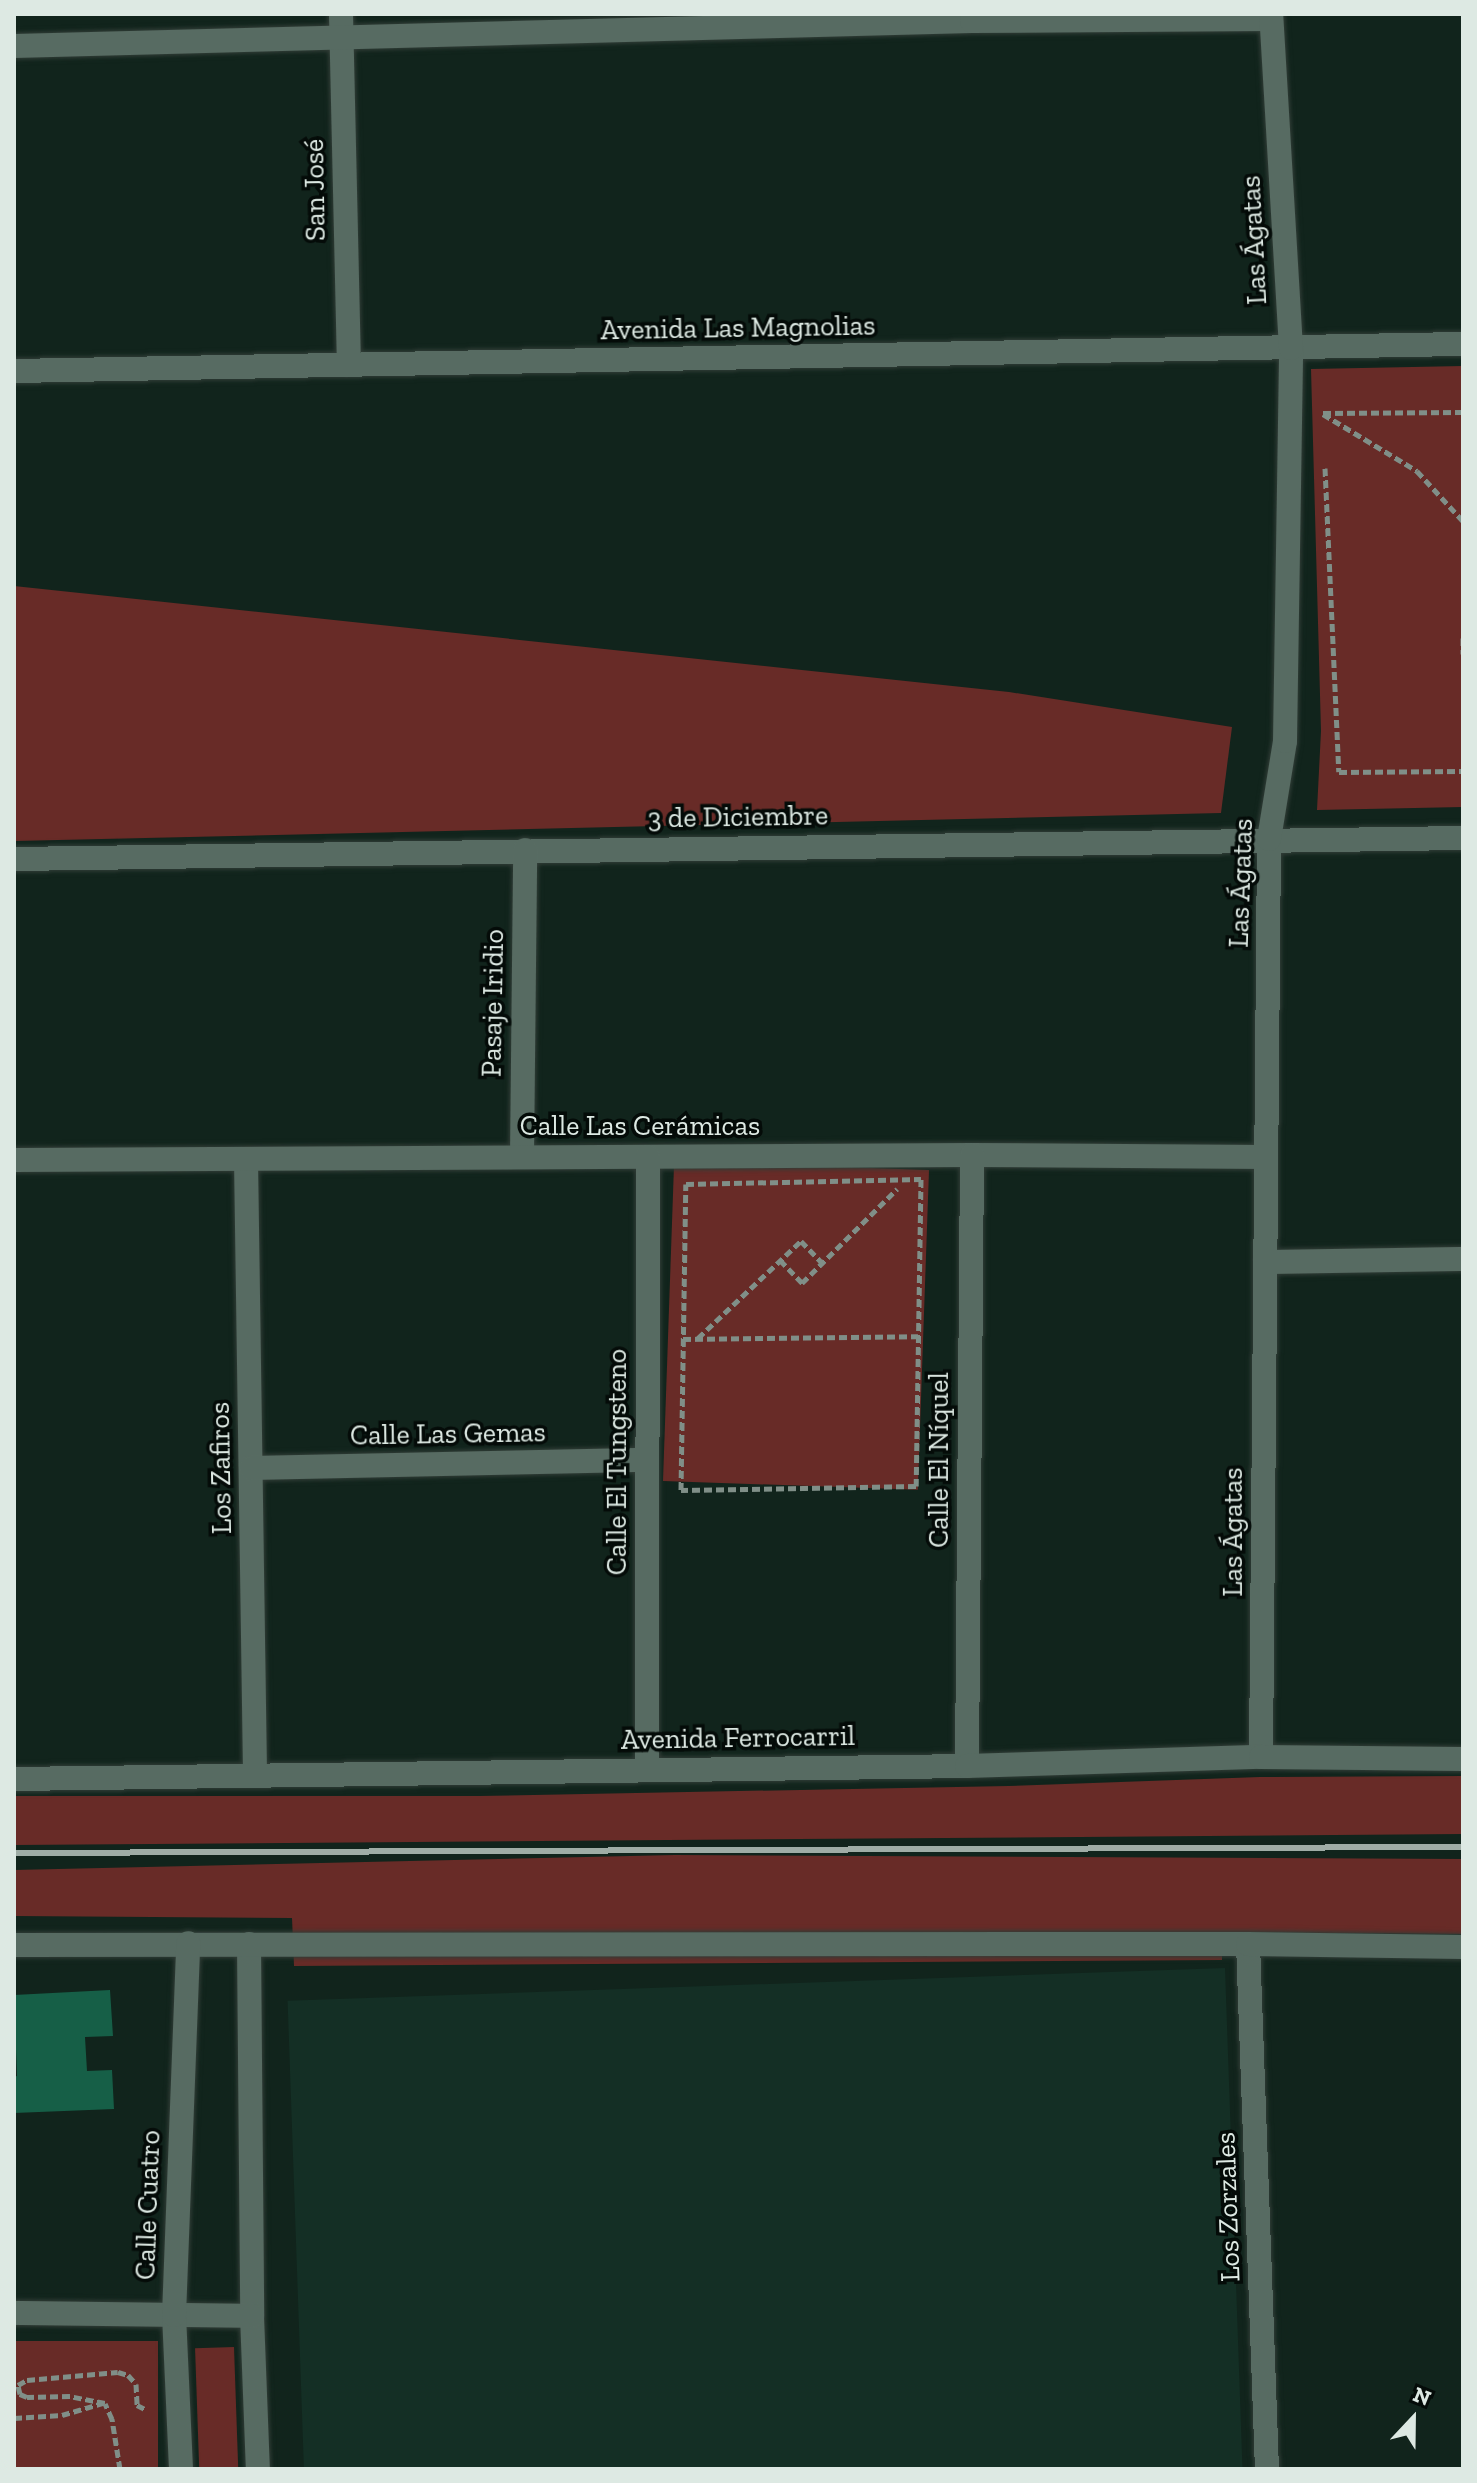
<!DOCTYPE html>
<html>
<head>
<meta charset="utf-8">
<style>
	body { margin:0 }
	#map { position:relative; width:1477px; height:2483px; overflow:hidden; background:#11241c; font-family:"Zilla Slab",serif }
	div>[style] { position:absolute }
	.built>* { inset:0; background:#142f25; transform-origin:0 0 }
	.green>* { inset:0; background:#682b27; transform-origin:0 0 }
	.building>* { inset:0; background:#165f47 }
	.path>* { height:5px; margin-top:-2.5px; transform-origin:0; background:repeating-linear-gradient(90deg,#808f88 0 8px,transparent 0 12px) }
	.roads { filter:drop-shadow(0 0 2px #313d37) drop-shadow(0 0 2px #313d37) }
	.minor>* { height:24px; margin:-12px; padding:0 12px; transform-origin:12px; border-radius:12px; background:#576b62 }
	.rail>* { height:6px; margin:-3px; padding:0 3px; transform-origin:3px; border-radius:3px; background:#9fada6 }
	span { translate:-50% -50%; white-space:nowrap; text-align:center; line-height:1.15; -webkit-text-stroke:7px #040b08; paint-order:stroke }
	.street-label { font-size:28px; color:#dde9e3 }
	.frame { position:absolute; inset:0; border:16px solid #dde9e3; pointer-events:none }
	.north { position:absolute; left:1373px; top:2379px; width:80px; height:80px; -webkit-text-stroke:6px #040b08; paint-order:stroke; rotate:22deg; font-size:22px; font-weight:700; line-height:32px; text-align:center; color:#dde9e3 }
	.north::after { content:''; display:block; margin:auto; width:28px; height:36px; background:#dde9e3; clip-path:polygon(50% 0,100% 100%,50% 72%,0 100%) }
</style>
</head>
<body>
<div id="map">
	<div class="built">
		<div style="left:1225px;top:1968px;width:501px;height:938px;rotate:88deg"></div>
	</div>
	<div class="green">
		<div style="clip-path:polygon(1463px 366px,1463px 807px,1317px 810px,1321px 731px,1311px 369px)"></div>
		<div style="clip-path:polygon(14px 586px,1009px 692px,1232px 727px,1221px 813px,14px 841px)"></div>
		<div style="left:929px;top:1170px;width:320px;height:255px;rotate:92deg"></div>
		<div style="clip-path:polygon(1463px 1776px,1463px 1834px,14px 1845px,14px 1796px,479px 1796px,1009px 1786px,1260px 1777px)"></div>
		<div style="clip-path:polygon(675px 1855px,1463px 1859px,1463px 1934px,1222px 1932px,1222px 1960px,294px 1966px,292px 1918px,14px 1916px,14px 1870px)"></div>
		<div style="left:14px;top:2341px;width:144px;height:128px"></div>
		<div style="left:234px;top:2347px;width:122px;height:39px;rotate:88deg"></div>
	</div>
	<div class="building">
		<div style="clip-path:polygon(110px 1990px,113px 2036px,85px 2037px,87px 2071px,112px 2070px,114px 2109px,14px 2113px,14px 2077px,17px 2076px,14px 1995px)"></div>
	</div>
	<div class="path">
		<div style="left:1323px;top:413px;width:140px;rotate:-0.4deg"></div>
		<div style="left:1323px;top:414px;width:110px;rotate:31.2deg"></div>
		<div style="left:1417px;top:471px;width:68px;rotate:47.4deg"></div>
		<div style="left:1325px;top:468px;width:304px;rotate:87.4deg"></div>
		<div style="left:1339px;top:772px;width:124px;rotate:-0.5deg"></div>
		<div style="left:1463px;top:638px;width:16px;rotate:90deg"></div>
		<div style="left:921px;top:1179px;width:307px;rotate:90.9deg"></div>
		<div style="left:916px;top:1486px;width:235px;rotate:179deg"></div>
		<div style="left:681px;top:1490px;width:306px;rotate:-89.1deg"></div>
		<div style="left:686px;top:1184px;width:235px;rotate:-1.2deg"></div>
		<div style="left:780px;top:1260px;width:32px;rotate:46deg"></div>
		<div style="left:802px;top:1283px;width:134px;rotate:-44.7deg"></div>
		<div style="left:698px;top:1338px;width:141px;rotate:-43.3deg"></div>
		<div style="left:801px;top:1241px;width:30px;rotate:46deg"></div>
		<div style="left:683px;top:1339px;width:235px;rotate:-0.7deg"></div>
		<div style="left:14px;top:2418px;width:48px;rotate:-3.6deg"></div>
		<div style="left:62px;top:2415px;width:43px;rotate:-16.3deg"></div>
		<div style="left:120px;top:2469px;width:51px;rotate:-99.1deg"></div>
		<div style="left:112px;top:2419px;width:17px;rotate:-114deg"></div>
		<div style="left:105px;top:2403px;width:36px;rotate:-169deg"></div>
		<div style="left:70px;top:2396px;width:43px;rotate:178.7deg"></div>
		<div style="left:27px;top:2397px;width:8px;rotate:-157deg"></div>
		<div style="left:20px;top:2394px;width:9px;rotate:-103deg"></div>
		<div style="left:18px;top:2385px;width:10px;rotate:-29deg"></div>
		<div style="left:27px;top:2380px;width:91px;rotate:-5deg"></div>
		<div style="left:118px;top:2372px;width:10px;rotate:17deg"></div>
		<div style="left:128px;top:2375px;width:12px;rotate:48deg"></div>
		<div style="left:136px;top:2384px;width:21px;rotate:87deg"></div>
		<div style="left:137px;top:2405px;width:11px;rotate:27deg"></div>
	</div>
	<div class="roads">
		<div class="minor">
			<div style="left:341px;top:14px;width:351px;rotate:88.7deg"></div>
			<div style="left:14px;top:46px;width:958px;rotate:-1.49deg"></div>
			<div style="left:972px;top:21px;width:299px;rotate:-0.4deg"></div>
			<div style="left:14px;top:371px;width:1449px;rotate:-1.07deg"></div>
			<div style="left:14px;top:859px;width:1449px;rotate:-0.83deg"></div>
			<div style="left:522px;top:1156px;width:306px;rotate:-89.4deg"></div>
			<div style="left:246px;top:1159px;width:616px;rotate:89.16deg"></div>
			<div style="left:14px;top:1160px;width:958px;rotate:-0.3deg"></div>
			<div style="left:972px;top:1155px;width:294px;rotate:0.4deg"></div>
			<div style="left:1265px;top:1262px;width:198px;rotate:-0.9deg"></div>
			<div style="left:251px;top:1468px;width:396px;rotate:-1.2deg"></div>
			<div style="left:1261px;top:1757px;width:918px;rotate:-89.5deg"></div>
			<div style="left:1269px;top:839px;width:99px;rotate:-80.7deg"></div>
			<div style="left:1285px;top:741px;width:393px;rotate:-89.1deg"></div>
			<div style="left:1291px;top:348px;width:335px;rotate:-93.4deg"></div>
			<div style="left:967px;top:1766px;width:611px;rotate:-89.53deg"></div>
			<div style="left:647px;top:1768px;width:611px;rotate:-89.91deg"></div>
			<div style="left:14px;top:1779px;width:953px;rotate:-0.78deg"></div>
			<div style="left:967px;top:1766px;width:294px;rotate:-1.8deg"></div>
			<div style="left:1261px;top:1757px;width:202px;rotate:0.6deg"></div>
			<div style="left:249px;top:1944px;width:372px;rotate:89.5deg"></div>
			<div style="left:252px;top:2316px;width:153px;rotate:87.8deg"></div>
			<div style="left:1248px;top:1944px;width:525px;rotate:87.93deg"></div>
			<div style="left:14px;top:1945px;width:1234px;rotate:-0.05deg"></div>
			<div style="left:1248px;top:1944px;width:215px;rotate:0.8deg"></div>
			<div style="left:14px;top:2313px;width:238px;rotate:0.7deg"></div>
			<div style="left:181px;top:2469px;width:154px;rotate:-92.6deg"></div>
			<div style="left:174px;top:2315px;width:372px;rotate:-87.8deg"></div>
		</div>
	</div>
	<div class="rail">
		<div style="left:14px;top:1853px;width:1449px;rotate:-0.24deg"></div>
	</div>
	<div class="street-label">
		<span style="left:315px;top:190px;rotate:-91deg">San José</span>
		<span style="left:1254px;top:240px;rotate:-93deg">Las Ágatas</span>
		<span style="left:738px;top:328px;rotate:-1deg">Avenida Las Magnolias</span>
		<span style="left:738px;top:817px;rotate:-1deg">3 de Diciembre</span>
		<span style="left:1241px;top:883px;rotate:-88deg">Las Ágatas</span>
		<span style="left:493px;top:1003px;rotate:-89deg">Pasaje Iridio</span>
		<span style="left:640px;top:1126px">Calle Las Cerámicas</span>
		<span style="left:448px;top:1434px;rotate:-1deg">Calle Las Gemas</span>
		<span style="left:939px;top:1460px;rotate:-90deg">Calle El Níquel</span>
		<span style="left:617px;top:1462px;rotate:-90deg">Calle El Tungsteno</span>
		<span style="left:221px;top:1468px;rotate:-91deg">Los Zafiros</span>
		<span style="left:1233px;top:1532px;rotate:-90deg">Las Ágatas</span>
		<span style="left:738px;top:1738px;rotate:-1deg">Avenida Ferrocarril</span>
		<span style="left:148px;top:2205px;rotate:-88deg">Calle Cuatro</span>
		<span style="left:1228px;top:2207px;rotate:-92deg">Los Zorzales</span>
	</div>
	<div class="frame"></div>
	<div class="north">N</div>
</div>
</body>
</html>
